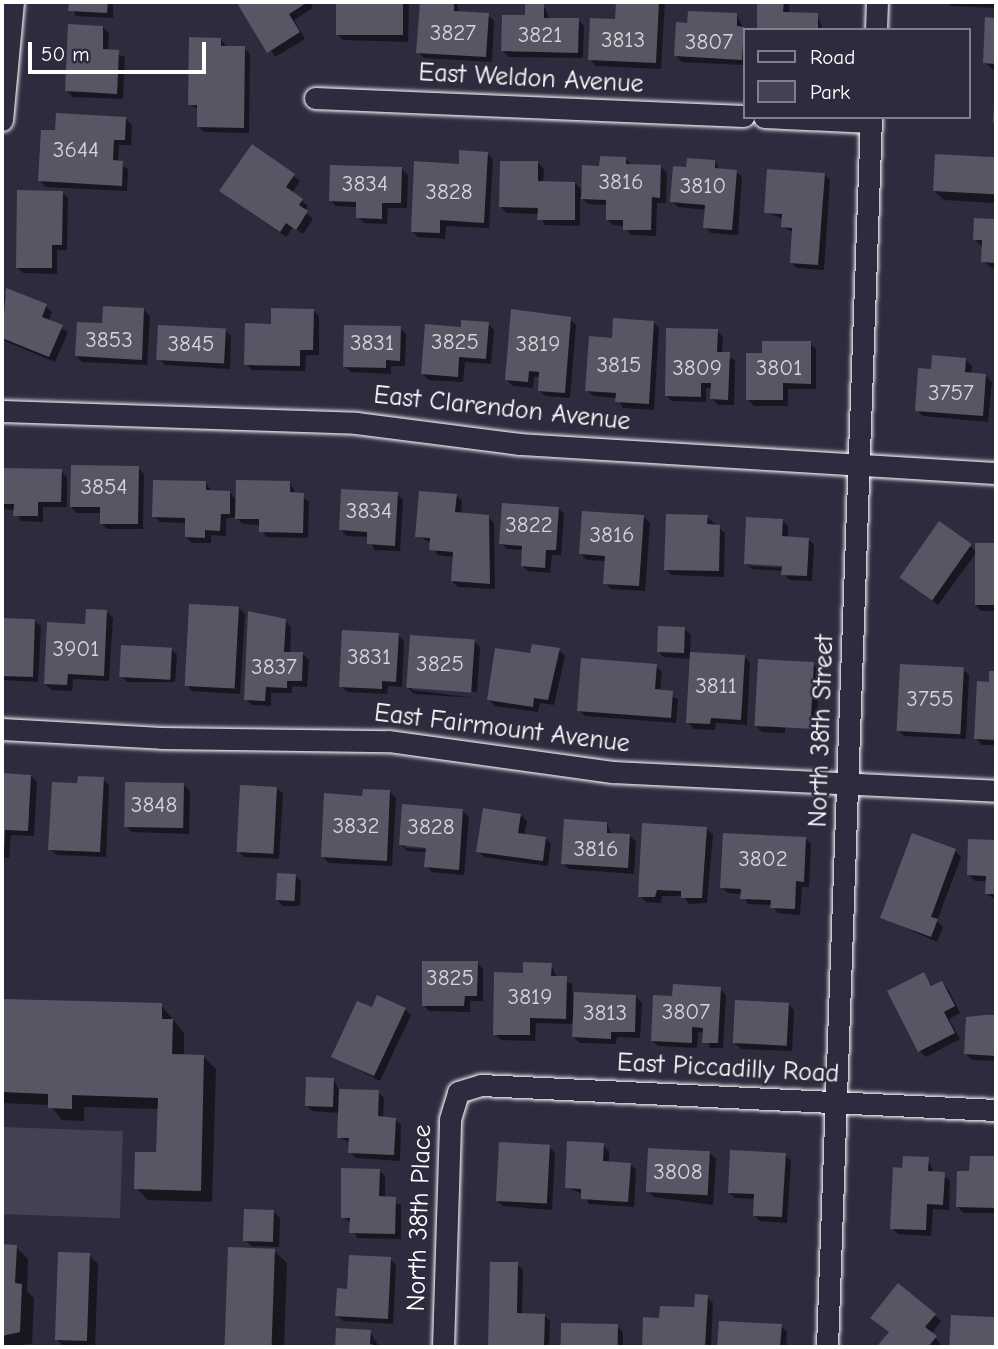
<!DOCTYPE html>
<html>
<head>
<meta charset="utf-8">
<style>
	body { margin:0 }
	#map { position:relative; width:998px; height:1349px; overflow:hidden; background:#2f2a3d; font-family:"Comic Neue",sans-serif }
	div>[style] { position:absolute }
	.green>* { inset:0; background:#464152; transform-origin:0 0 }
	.shadow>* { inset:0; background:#0007 }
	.building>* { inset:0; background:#595564; transform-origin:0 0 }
	.roads { filter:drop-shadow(0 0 2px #fff) drop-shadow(0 0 2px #fff) }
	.street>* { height:21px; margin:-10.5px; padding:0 10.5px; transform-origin:10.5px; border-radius:10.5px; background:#2f2a3d }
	span { translate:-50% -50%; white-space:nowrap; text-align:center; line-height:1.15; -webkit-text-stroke:5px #2f2a3d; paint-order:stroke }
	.number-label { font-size:23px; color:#d6d4d8 }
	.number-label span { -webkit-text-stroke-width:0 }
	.street-label { font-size:26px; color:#fff }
	.frame { position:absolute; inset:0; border:4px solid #fff; pointer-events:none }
	.legend { position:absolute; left:743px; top:28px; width:228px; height:91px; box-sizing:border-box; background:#2f2a3d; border:2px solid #827f8b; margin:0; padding:9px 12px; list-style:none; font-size:21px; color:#fff }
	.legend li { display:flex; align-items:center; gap:14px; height:35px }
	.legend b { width:35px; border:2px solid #827f8b }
	.scale { position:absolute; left:28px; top:42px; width:178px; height:32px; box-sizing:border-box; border:4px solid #fff; border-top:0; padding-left:9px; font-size:21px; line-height:24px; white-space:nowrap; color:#fff; -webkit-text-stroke:5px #2f2a3d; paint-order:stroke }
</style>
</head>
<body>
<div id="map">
	<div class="green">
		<div style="left:2px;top:1127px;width:121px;height:87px;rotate:2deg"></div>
	</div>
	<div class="shadow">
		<div style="clip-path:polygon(70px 2px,113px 2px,113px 18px,76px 16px)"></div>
		<div style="clip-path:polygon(310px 2px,313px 8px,294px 20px,305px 39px,275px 57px,239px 4px)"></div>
		<div style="clip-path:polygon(338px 2px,409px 2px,408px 42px,343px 40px,337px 34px)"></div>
		<div style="clip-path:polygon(421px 2px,457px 2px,459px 13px,488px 15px,494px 21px,492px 62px,424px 58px,418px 52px)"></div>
		<div style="clip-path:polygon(618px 2px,665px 2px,661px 69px,596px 66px,590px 59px,617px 21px)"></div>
		<div style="clip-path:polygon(759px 2px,789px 2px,789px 14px,817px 14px,823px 30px,758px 30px)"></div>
		<div style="clip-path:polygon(947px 2px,996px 2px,996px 8px,951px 6px)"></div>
		<div style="clip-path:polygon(544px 6px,550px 20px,578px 20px,584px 26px,583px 58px,509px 57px,503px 51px,527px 17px)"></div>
		<div style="clip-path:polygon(737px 15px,744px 30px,744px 65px,682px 62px,676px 56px,689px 24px)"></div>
		<div style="clip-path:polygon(987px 19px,996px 20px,996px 72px,985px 63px)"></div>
		<div style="clip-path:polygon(103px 27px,109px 33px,108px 51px,125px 57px,123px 99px,73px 97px,67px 91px)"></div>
		<div style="clip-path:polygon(221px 39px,227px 48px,244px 48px,250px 54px,249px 133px,204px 132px,198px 126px,199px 110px,190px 104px)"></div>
		<div style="clip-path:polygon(126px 119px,132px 125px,131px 145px,119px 145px,118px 163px,128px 169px,127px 191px,46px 187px,40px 181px,57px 132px)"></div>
		<div style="clip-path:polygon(252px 146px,300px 181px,292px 193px,308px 206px,304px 211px,313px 219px,303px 234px,293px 227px,286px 237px,227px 196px)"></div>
		<div style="clip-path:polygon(487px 153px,493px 159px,489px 228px,446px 226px,445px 239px,418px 237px,412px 231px,460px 166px)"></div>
		<div style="clip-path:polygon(936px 155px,996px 158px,996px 203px,944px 200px,934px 191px)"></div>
		<div style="clip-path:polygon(626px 159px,632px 165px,661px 167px,667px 173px,666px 203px,657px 203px,656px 236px,631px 235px,625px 226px,613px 225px,607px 219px,608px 205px,588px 204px,580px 196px,580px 226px,545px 225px,539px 214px,507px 213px,501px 207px,538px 163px,544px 169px,543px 183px,575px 183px,583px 191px,601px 168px)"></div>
		<div style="clip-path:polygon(714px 161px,720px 170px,736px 171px,742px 177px,738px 235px,711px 233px,705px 227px,706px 210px,678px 207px,672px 201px,688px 168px)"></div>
		<div style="clip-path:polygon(402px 169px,408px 175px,407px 208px,388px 208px,387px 224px,364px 223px,358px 217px,358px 207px,336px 206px,330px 200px)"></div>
		<div style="clip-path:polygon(824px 174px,830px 180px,824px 270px,797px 268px,791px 262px,794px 233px,782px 226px,783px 219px,766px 212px)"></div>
		<div style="clip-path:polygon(62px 192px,68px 198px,67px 250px,57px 250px,57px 274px,23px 273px,17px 267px)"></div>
		<div style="clip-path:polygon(975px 219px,996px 220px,996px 271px,983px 261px,984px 248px,974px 239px)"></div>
		<div style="clip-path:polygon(7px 290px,46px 306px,52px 312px,48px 321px,68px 332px,55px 362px,2px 340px,2px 303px)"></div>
		<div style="clip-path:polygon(144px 310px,150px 316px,147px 365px,82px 362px,76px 356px,104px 325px)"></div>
		<div style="clip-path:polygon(313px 310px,319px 316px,319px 355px,306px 355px,305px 371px,252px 370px,246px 364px,273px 326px)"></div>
		<div style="clip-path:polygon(570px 319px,576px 325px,570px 398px,545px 396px,539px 390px,541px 377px,534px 377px,533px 388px,513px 386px,507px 380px)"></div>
		<div style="clip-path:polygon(653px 322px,659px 328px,654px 410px,623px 408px,617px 398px,593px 396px,587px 390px,614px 340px)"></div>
		<div style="clip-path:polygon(488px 324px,494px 330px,491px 364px,465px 362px,463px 382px,429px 380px,423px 374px)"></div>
		<div style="clip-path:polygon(400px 328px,406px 334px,405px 366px,391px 366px,391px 374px,351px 372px,345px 366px)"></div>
		<div style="clip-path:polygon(225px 330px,231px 336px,230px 369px,165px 365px,159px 359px)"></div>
		<div style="clip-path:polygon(717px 331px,723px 337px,722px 354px,735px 360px,734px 405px,718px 405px,712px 399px,713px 388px,706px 388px,706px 402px,672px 401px,666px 395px)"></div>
		<div style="clip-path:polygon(810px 343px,816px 349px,816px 389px,788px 389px,788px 406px,754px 406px,748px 400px,764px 355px)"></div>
		<div style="clip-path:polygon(966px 360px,972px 366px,971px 375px,986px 376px,992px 382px,988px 422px,923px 416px,917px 410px,933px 371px)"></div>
		<div style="clip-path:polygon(138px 468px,144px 474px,143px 529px,107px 529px,101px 523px,101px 513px,77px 513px,71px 507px)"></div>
		<div style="clip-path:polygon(2px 470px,61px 471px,67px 477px,67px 507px,43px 507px,43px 522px,21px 521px,15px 510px,2px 509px)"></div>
		<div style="clip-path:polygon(206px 483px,212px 492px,230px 493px,237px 500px,290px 483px,296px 494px,309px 501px,308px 538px,266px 537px,260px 525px,243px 524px,235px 517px,226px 519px,226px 536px,211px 535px,211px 543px,192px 543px,186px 537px,187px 523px,160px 522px,154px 516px)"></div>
		<div style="clip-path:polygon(397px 494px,403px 500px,400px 551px,374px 550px,369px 537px,347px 536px,341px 530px)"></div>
		<div style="clip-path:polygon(456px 495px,462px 501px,461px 515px,488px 517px,494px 523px,495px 589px,458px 587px,452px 581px,454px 557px,437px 555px,432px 543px,417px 536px)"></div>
		<div style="clip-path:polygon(558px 508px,564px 514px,561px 555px,552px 555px,550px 573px,528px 571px,522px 565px,524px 550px,507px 549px,501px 543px)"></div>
		<div style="clip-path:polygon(644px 517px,650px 523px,645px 591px,611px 589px,605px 583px,607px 561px,587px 560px,581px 554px)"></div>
		<div style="clip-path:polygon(707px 517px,725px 533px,724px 577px,672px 575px,666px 569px)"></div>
		<div style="clip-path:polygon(evenodd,782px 520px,788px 526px,788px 538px,808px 539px,814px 545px,812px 581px,789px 580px,783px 571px,752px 569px,746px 563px,782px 520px,749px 562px,790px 564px,790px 568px,749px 566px,749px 562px)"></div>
		<div style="clip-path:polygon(940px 524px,976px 551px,976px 545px,996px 545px,996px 611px,981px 611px,975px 605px,976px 553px,938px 605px,903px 578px)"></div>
		<div style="clip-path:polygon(239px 608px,245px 614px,240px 694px,192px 691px,186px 685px)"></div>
		<div style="clip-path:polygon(107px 612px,113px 618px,109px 681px,73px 679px,72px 691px,52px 690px,45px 684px,87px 626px)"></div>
		<div style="clip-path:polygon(2px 619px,35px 621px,41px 627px,38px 682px,2px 680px)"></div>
		<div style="clip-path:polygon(285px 621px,291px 627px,290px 654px,303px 654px,309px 660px,307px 687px,292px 686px,292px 693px,271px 693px,271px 706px,252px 705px,246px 699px)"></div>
		<div style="clip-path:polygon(685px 629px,691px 635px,690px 654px,744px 656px,750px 662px,747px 725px,716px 723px,715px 730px,694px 729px,688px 723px,691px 659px,664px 657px,658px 651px)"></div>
		<div style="clip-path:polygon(398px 635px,404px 641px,402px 687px,388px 686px,387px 694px,347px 692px,341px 686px)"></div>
		<div style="clip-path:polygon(474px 641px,480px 647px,477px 692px,412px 687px,412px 690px,476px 698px,414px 694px,408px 688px)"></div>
		<div style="clip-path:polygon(171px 649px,177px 655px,175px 682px,127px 682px,121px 676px)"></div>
		<div style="clip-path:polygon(559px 650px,565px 656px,554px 705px,540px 703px,538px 712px,495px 706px,489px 700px,531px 655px)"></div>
		<div style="clip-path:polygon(813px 664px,819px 670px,817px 728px,785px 727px,785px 733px,762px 732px,756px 726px)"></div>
		<div style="clip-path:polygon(656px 666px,662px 672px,660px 692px,678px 699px,676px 723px,585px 716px,579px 710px)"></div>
		<div style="clip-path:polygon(963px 669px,969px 675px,966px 739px,904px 736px,898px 730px)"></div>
		<div style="clip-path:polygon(991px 673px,996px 673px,996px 745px,982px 745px,976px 739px)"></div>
		<div style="clip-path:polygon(2px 775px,31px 776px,37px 782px,34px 836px,11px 835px,9px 858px,2px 858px)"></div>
		<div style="clip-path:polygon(103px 779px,109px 785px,106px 857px,56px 855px,50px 849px,79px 785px)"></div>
		<div style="clip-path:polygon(184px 785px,190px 791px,189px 834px,132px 832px,126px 826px)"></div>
		<div style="clip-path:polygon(277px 788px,283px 794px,279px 859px,244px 857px,238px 851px)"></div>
		<div style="clip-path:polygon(390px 792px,396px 798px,392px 866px,329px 863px,323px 857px,364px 797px)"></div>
		<div style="clip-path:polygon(evenodd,463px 811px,469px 817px,464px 875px,432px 872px,426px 866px,427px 852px,407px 851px,401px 845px,463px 811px,405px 844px,435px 846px,434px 850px,405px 848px,405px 844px)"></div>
		<div style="clip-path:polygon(521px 815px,527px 821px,524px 835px,545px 838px,551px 844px,548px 866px,484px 857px,478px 851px)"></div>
		<div style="clip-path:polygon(607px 824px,612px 835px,630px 836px,636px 842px,634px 874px,569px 869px,563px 863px)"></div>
		<div style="clip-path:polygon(707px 829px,713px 835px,707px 903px,689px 904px,683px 896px,662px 896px,661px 903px,646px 902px,640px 896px)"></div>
		<div style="clip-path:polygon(805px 838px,811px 844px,809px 887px,802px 887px,800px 915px,778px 913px,772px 905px,748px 904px,742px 894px,728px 893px,722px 887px)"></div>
		<div style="clip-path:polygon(970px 841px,996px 842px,996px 900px,987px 894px,988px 881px,975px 881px,969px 875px)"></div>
		<div style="clip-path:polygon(955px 851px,961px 857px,937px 921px,943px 927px,937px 942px,882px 917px)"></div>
		<div style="clip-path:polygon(295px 875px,301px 881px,300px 906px,283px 906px,277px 900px)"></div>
		<div style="clip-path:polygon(477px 963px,483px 969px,483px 1001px,470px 1001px,470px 1012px,429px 1011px,423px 1005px)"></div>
		<div style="clip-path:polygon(551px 964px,557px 978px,572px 984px,574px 1024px,536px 1023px,535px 1041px,501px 1040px,495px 1034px,524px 975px)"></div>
		<div style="clip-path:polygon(923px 974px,933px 987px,942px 983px,948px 989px,960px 1013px,949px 1019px,960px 1039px,926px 1057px,920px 1051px)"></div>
		<div style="clip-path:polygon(720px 989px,726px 995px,723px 1048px,710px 1048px,704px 1033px,698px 1032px,697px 1048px,658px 1046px,652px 1040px,674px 998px)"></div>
		<div style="clip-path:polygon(636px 997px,642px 1003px,640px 1038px,617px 1037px,616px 1044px,580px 1043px,574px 1037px)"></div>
		<div style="clip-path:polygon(2px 1001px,161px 1005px,184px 1033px,184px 1056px,204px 1057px,216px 1069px,212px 1202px,148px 1200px,136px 1188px,158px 1154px,159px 1109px,84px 1107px,84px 1121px,62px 1120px,50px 1105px,2px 1103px)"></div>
		<div style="clip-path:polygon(788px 1004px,794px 1010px,792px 1051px,741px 1049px,735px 1043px)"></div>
		<div style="clip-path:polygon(405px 1009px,411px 1015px,380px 1081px,333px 1056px,372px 1010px)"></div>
		<div style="clip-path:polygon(968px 1019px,996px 1019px,996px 1061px,972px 1060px,966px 1054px)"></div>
		<div style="clip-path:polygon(334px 1080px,339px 1090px,378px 1092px,384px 1098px,383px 1119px,395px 1119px,401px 1125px,400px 1161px,356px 1158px,350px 1152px,351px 1143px,338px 1137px,340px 1113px,312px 1111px,306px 1105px)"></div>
		<div style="clip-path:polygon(603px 1145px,609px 1151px,609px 1163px,630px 1164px,636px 1170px,634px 1207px,589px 1204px,583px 1194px,566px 1187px)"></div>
		<div style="clip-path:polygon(549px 1147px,555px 1153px,552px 1210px,503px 1206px,497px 1200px)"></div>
		<div style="clip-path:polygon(710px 1153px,716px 1159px,713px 1205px,654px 1197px,648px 1191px)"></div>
		<div style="clip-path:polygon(785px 1155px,791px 1161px,787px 1223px,760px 1221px,754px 1215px,756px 1199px,735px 1198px,729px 1192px)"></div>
		<div style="clip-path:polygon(971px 1157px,996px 1158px,996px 1213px,964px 1213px,958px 1207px,971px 1173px)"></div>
		<div style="clip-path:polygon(928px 1159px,934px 1173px,950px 1180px,949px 1210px,933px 1209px,931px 1236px,898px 1234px,892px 1228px,904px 1170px)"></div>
		<div style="clip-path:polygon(379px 1170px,385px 1176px,385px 1198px,401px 1205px,401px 1239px,357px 1238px,351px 1223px,343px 1217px)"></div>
		<div style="clip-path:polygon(274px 1212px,280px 1218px,279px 1247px,251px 1246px,245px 1240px)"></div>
		<div style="clip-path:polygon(2px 1246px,16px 1247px,28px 1259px,27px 1291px,34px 1298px,32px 1344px,2px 1347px)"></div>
		<div style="clip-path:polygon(229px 1249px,274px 1251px,287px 1263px,284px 1347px,226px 1347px)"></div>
		<div style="clip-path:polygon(89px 1255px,98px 1264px,95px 1347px,65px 1347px,56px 1339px)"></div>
		<div style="clip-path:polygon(390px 1259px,396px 1265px,393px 1324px,343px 1321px,337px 1315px,349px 1290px)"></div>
		<div style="clip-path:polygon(517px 1264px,523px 1270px,522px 1315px,544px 1315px,550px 1321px,549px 1347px,490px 1347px)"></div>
		<div style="clip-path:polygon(898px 1286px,941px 1321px,931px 1334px,941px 1344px,938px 1347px,880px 1345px,891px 1333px)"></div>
		<div style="clip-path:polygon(707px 1297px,713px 1303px,711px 1347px,644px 1347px,645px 1319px,661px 1319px,696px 1309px)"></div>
		<div style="clip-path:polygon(720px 1323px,781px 1326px,787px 1332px,786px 1347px,719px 1347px)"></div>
		<div style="clip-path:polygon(563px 1325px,617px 1326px,623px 1332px,623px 1347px,562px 1347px)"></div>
		<div style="clip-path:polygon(338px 1330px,370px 1331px,379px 1347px,337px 1347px)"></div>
	</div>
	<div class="building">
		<div style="clip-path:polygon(69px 2px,108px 2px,107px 13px,68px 11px)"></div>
		<div style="clip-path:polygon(308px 2px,289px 14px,300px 32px,267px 53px,237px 3px)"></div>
		<div style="left:336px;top:2px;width:67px;height:33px"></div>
		<div style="clip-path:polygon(420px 2px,454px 2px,454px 11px,489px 13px,486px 57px,416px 53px)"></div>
		<div style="clip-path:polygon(616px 2px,659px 2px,656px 63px,588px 60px,590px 18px,615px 19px)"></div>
		<div style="clip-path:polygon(757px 2px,784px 2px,783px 12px,818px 13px,818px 30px,757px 30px)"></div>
		<div style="clip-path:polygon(525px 4px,544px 4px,544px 18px,579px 18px,578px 53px,501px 51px,502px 15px,525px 15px)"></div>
		<div style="clip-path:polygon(688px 11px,737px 13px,737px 26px,744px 27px,742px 60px,674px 56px,676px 22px,687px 23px)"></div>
		<div style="clip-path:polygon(985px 17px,996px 18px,996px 64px,983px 63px)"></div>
		<div style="clip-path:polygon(68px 24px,103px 26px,103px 49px,119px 50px,117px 94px,65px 91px)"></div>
		<div style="clip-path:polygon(189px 37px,221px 38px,221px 46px,245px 46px,244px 128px,197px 127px,197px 105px,188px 105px)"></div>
		<div style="clip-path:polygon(994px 104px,996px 104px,996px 123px,993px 123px)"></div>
		<div style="clip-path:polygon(56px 113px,126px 117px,125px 140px,114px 140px,113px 160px,123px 161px,122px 186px,38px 181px,41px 130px,55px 130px)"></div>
		<div style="clip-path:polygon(252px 144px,295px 174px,286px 187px,303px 199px,299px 205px,308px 211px,296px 230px,286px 223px,280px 232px,219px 191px)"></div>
		<div style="clip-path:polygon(459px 150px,488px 152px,484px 223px,440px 220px,440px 233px,411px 232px,414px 161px,459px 164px)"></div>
		<div style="left:935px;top:154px;width:61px;height:37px;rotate:3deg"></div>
		<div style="clip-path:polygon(600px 156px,626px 157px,626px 164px,661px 165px,660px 198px,652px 197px,651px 230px,623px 230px,623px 220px,606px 220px,606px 200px,581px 199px,582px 165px,599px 166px)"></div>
		<div style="clip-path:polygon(687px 158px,715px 160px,715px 168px,737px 170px,732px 230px,703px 228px,705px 205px,670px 202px,673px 166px,686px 167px)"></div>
		<div style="clip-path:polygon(500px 161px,538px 161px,538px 181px,575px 182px,575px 220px,537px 220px,538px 208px,499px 207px)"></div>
		<div style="clip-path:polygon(330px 165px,402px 167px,401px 203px,382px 203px,382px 219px,356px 218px,356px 202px,329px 201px)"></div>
		<div style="clip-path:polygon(767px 169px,825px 173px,818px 265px,790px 263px,792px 228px,781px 227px,782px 214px,764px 213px)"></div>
		<div style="clip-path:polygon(17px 190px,63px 191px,62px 245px,52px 245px,52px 268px,16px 268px)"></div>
		<div style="clip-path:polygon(974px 218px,996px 219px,996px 263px,981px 262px,982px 240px,973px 240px)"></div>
		<div style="clip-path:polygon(6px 288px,47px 304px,42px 317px,63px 325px,49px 357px,2px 338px)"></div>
		<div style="clip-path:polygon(103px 306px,144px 308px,142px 360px,75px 356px,77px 322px,102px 323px)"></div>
		<div style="clip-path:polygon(271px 308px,314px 309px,313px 350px,300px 350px,300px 366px,244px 365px,245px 323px,271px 324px)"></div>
		<div style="clip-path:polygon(511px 309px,571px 317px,565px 393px,538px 391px,539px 372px,529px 371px,528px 382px,505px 380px)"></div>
		<div style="clip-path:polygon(613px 318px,654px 321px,649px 404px,615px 402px,616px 393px,585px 391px,589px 336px,612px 338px)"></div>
		<div style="clip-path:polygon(461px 320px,489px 322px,486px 359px,459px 357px,458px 377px,421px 374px,425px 324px,461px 327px)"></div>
		<div style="left:158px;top:325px;width:68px;height:35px;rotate:3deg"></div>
		<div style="clip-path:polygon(344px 325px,401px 326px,400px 361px,386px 360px,386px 368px,343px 367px)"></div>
		<div style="clip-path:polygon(666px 328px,718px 329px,717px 352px,730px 352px,728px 400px,710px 399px,711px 383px,701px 383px,701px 397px,665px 396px)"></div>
		<div style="clip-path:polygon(762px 341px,811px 341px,811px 384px,783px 383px,783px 400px,746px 400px,746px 353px,762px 353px)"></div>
		<div style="clip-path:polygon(932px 355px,966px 358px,965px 372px,986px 374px,983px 416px,915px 411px,918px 368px,931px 369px)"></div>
		<div style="clip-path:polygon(71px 465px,139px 466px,138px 524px,100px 524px,100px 507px,70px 507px)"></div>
		<div style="clip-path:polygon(2px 468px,62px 469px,61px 502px,38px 502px,38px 516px,13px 516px,14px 504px,2px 504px)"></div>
		<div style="clip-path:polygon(153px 480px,206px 481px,206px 490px,230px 491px,230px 514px,221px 514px,220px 531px,205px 530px,205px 538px,185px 537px,185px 518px,152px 517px)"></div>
		<div style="clip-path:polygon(236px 480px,290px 481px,290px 492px,304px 493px,303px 533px,259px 532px,259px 519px,235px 519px)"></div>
		<div style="clip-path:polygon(341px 489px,398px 492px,395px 546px,367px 544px,367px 532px,339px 530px)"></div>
		<div style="clip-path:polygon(419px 491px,457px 494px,455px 512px,489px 515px,490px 584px,451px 581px,453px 552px,429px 550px,430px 538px,415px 537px)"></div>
		<div style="clip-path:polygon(502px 503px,559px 507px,556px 550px,546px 550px,545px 568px,521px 566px,522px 546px,499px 544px)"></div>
		<div style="clip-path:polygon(582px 511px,644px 515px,639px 586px,603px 584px,605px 556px,579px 554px)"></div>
		<div style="clip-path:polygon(666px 514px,708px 515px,707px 524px,720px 525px,719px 571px,664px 570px)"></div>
		<div style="clip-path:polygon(746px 517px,783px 519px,782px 536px,809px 538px,807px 576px,781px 575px,782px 566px,744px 564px)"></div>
		<div style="left:939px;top:521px;width:40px;height:69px;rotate:35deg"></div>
		<div style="left:975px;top:543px;width:21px;height:62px"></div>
		<div style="left:189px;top:604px;width:50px;height:82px;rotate:3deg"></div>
		<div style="clip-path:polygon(86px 609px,107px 610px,104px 676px,68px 674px,67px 685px,44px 684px,47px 622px,85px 624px)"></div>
		<div style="clip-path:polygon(248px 611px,286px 619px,284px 652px,303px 652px,302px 681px,287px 681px,287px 688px,266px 687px,265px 701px,244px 700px)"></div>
		<div style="left:2px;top:618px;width:33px;height:58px;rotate:2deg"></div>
		<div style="left:658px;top:626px;width:27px;height:26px;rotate:2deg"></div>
		<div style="clip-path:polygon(342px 630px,399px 633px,396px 682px,382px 681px,382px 689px,339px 687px)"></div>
		<div style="left:410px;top:635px;width:65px;height:53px;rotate:4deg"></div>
		<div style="clip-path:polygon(532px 644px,560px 648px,548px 700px,534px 698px,533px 707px,487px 700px,495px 648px,530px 653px)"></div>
		<div style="left:121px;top:645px;width:51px;height:32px;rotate:3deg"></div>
		<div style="clip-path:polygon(690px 652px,745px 655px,741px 720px,711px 718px,710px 724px,686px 723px)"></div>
		<div style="clip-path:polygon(581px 658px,657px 664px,655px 689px,673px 691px,671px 718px,577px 711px)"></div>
		<div style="left:758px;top:659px;width:56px;height:67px;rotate:3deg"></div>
		<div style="left:900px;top:664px;width:64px;height:67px;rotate:3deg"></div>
		<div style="clip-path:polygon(989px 671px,996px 671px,996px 740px,974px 739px,977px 681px,989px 682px)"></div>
		<div style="clip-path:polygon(2px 773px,31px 775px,28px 831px,5px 830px,4px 852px)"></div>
		<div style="clip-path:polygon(78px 776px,104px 777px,100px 852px,48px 850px,52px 782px,77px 783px)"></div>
		<div style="left:125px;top:782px;width:59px;height:45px;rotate:1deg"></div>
		<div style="left:240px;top:785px;width:37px;height:67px;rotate:3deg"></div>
		<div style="clip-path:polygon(363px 789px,390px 790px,387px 861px,321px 857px,324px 793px,362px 796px)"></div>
		<div style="clip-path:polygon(402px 804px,463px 809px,459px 870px,424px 867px,426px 848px,399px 845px)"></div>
		<div style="clip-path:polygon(483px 808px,521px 814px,518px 833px,546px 837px,543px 861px,476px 852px)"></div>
		<div style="clip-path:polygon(564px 819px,607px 822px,607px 833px,630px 834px,628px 868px,561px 864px)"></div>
		<div style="clip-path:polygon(642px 823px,707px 827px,702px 898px,681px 898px,681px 891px,657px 890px,655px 897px,638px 897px)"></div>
		<div style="clip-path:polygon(723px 833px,806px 837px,804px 882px,796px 881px,795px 909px,770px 908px,771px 900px,740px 899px,741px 889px,720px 888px)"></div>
		<div style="clip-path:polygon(912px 833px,956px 849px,931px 917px,938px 919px,931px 937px,880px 918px)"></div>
		<div style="clip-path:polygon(968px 839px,996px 840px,996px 894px,985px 894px,986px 876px,967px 875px)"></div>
		<div style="left:277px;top:873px;width:19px;height:27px;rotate:3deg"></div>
		<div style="clip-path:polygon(422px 961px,478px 961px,477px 996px,465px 996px,464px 1006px,422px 1006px)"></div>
		<div style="clip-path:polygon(523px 962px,552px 963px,551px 976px,567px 976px,566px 1019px,530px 1018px,530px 1035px,493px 1035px,494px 972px,523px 973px)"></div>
		<div style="clip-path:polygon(924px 972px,931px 986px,942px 981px,955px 1006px,944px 1012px,955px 1033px,918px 1052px,887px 991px)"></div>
		<div style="clip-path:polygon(673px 984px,721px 987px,718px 1043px,702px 1043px,703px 1028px,692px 1027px,692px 1043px,651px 1041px,653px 995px,672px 996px)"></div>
		<div style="clip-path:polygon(574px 992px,636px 995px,635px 1032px,611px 1032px,611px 1039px,572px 1037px)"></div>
		<div style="clip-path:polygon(377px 995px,406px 1008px,374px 1076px,331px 1057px,357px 1001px,372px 1007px)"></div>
		<div style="clip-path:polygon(2px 999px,162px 1003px,162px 1019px,173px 1019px,172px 1054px,204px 1055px,201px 1191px,134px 1189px,135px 1152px,156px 1152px,158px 1098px,72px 1095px,72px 1109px,48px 1108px,48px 1094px,2px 1092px)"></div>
		<div style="left:735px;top:1000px;width:54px;height:43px;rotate:3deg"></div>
		<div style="clip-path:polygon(985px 1015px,996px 1015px,996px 1056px,964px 1054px,966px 1017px)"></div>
		<div style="left:306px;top:1077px;width:28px;height:29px;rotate:2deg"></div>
		<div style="clip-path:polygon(339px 1089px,379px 1090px,378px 1116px,396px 1118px,394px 1155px,348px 1153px,349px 1138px,337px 1138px)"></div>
		<div style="clip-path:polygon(567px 1141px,604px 1143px,603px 1161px,631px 1163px,628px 1202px,581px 1199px,581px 1189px,565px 1188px)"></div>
		<div style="left:499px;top:1142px;width:51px;height:59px;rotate:3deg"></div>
		<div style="left:648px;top:1148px;width:62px;height:44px;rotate:3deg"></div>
		<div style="clip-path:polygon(730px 1150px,786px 1153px,782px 1217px,753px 1216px,754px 1194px,728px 1193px)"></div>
		<div style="clip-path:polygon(903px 1156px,929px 1157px,928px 1171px,945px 1172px,943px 1205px,927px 1204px,926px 1230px,890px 1229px,893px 1167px,902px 1168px)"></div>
		<div style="clip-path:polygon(970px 1156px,996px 1156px,996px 1208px,956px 1207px,957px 1171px,969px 1171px)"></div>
		<div style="clip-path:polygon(341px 1168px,380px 1169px,379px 1196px,396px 1197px,395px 1234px,349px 1233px,350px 1218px,341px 1218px)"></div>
		<div style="left:244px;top:1209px;width:30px;height:32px;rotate:2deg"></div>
		<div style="clip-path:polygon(2px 1244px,17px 1245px,15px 1283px,22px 1284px,20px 1332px,2px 1336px)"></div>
		<div style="left:228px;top:1247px;width:47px;height:100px;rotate:2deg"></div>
		<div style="left:58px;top:1252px;width:32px;height:88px;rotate:2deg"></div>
		<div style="clip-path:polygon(349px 1255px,391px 1257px,388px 1319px,335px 1316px,337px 1288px,347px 1289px)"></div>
		<div style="clip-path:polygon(490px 1262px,518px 1262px,517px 1313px,545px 1314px,544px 1347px,488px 1347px)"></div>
		<div style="clip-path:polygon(898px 1283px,936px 1314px,925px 1327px,937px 1336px,928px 1347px,878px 1345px,889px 1332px,870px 1318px)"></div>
		<div style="clip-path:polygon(695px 1294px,708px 1295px,705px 1347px,642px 1347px,643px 1317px,659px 1318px,660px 1306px,694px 1307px)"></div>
		<div style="left:951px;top:1315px;width:45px;height:32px;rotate:3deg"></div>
		<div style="clip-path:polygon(719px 1321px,782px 1324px,780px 1347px,717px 1347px)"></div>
		<div style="left:561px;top:1323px;width:57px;height:24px;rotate:1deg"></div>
		<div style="clip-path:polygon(336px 1328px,371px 1330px,370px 1344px,379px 1347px,335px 1347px)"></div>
	</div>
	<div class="roads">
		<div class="street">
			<div style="left:876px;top:30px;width:28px;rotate:-88deg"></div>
			<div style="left:315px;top:98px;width:429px;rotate:2.4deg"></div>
			<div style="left:764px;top:117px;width:107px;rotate:2.7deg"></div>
			<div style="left:2px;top:120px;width:119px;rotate:-84.7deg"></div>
			<div style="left:2px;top:411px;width:354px;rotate:1.9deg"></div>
			<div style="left:356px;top:423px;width:165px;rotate:7.3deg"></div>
			<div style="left:520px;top:444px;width:477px;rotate:3.5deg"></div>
			<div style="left:2px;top:729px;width:159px;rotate:3.2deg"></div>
			<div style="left:161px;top:738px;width:228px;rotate:0.8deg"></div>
			<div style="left:389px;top:741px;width:226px;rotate:7.9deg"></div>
			<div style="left:613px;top:772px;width:383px;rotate:2.8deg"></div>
			<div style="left:443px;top:1347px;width:228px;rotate:-88.2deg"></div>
			<div style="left:450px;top:1119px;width:28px;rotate:-73deg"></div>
			<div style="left:458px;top:1092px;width:24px;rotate:-17deg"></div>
			<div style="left:481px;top:1085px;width:516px;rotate:2.78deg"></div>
			<div style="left:827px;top:1347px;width:1231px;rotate:-87.95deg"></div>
		</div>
	</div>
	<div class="number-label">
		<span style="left:453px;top:33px">3827</span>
		<span style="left:540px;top:35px">3821</span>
		<span style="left:623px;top:40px">3813</span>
		<span style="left:709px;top:42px">3807</span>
		<span style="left:76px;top:150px">3644</span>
		<span style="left:621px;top:182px">3816</span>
		<span style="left:365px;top:184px">3834</span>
		<span style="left:703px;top:186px">3810</span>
		<span style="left:449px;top:192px">3828</span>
		<span style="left:109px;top:340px">3853</span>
		<span style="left:455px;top:342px">3825</span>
		<span style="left:372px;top:343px">3831</span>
		<span style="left:191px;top:344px">3845</span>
		<span style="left:538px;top:344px">3819</span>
		<span style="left:619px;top:365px">3815</span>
		<span style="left:697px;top:368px">3809</span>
		<span style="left:779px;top:368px">3801</span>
		<span style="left:951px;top:393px">3757</span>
		<span style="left:104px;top:487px">3854</span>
		<span style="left:369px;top:511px">3834</span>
		<span style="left:529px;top:525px">3822</span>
		<span style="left:612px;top:535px">3816</span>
		<span style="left:76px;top:649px">3901</span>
		<span style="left:369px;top:657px">3831</span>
		<span style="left:440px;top:664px">3825</span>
		<span style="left:274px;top:667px">3837</span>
		<span style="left:716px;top:686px">3811</span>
		<span style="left:930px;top:699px">3755</span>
		<span style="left:154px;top:805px">3848</span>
		<span style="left:356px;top:826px">3832</span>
		<span style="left:431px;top:827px">3828</span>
		<span style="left:596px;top:849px">3816</span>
		<span style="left:763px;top:859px">3802</span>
		<span style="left:450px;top:978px">3825</span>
		<span style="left:530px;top:997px">3819</span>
		<span style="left:686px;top:1012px">3807</span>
		<span style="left:605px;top:1013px">3813</span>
		<span style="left:678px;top:1172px">3808</span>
	</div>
	<div class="street-label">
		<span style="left:531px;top:79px;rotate:3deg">East Weldon Avenue</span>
		<span style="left:502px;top:409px;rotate:6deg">East Clarendon Avenue</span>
		<span style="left:502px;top:729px;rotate:7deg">East Fairmount Avenue</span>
		<span style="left:822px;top:731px;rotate:-88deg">North 38th Street</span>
		<span style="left:728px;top:1069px;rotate:3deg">East Piccadilly Road</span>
		<span style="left:420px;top:1218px;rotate:-88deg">North 38th Place</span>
	</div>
	<div class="frame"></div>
	<ul class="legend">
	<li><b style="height:9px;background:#2f2a3d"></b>Road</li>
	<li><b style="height:19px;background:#464152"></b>Park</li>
	</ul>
	<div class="scale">50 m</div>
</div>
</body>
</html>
